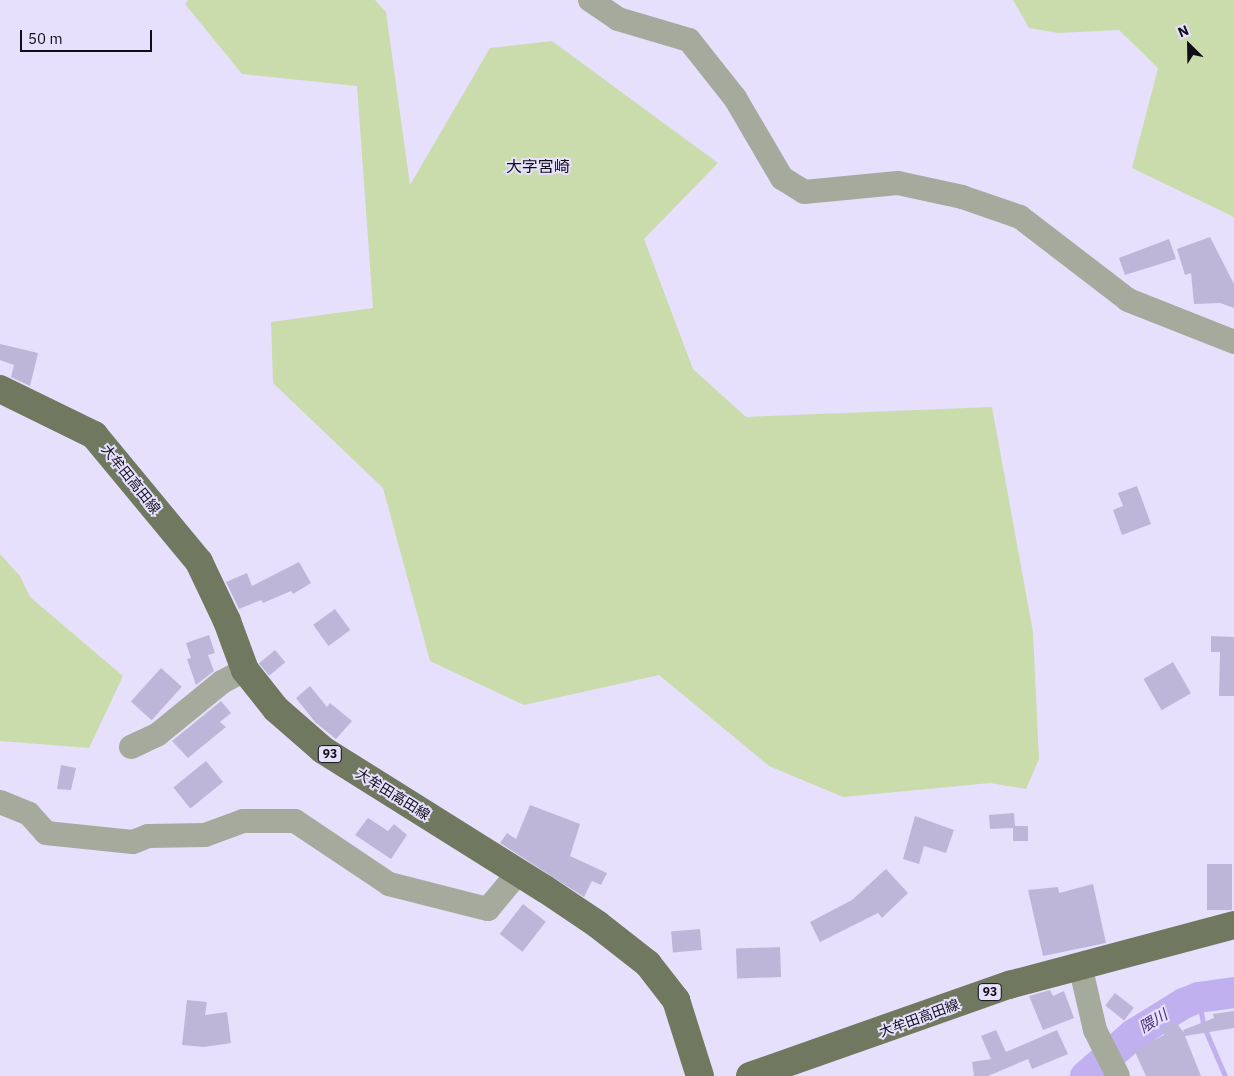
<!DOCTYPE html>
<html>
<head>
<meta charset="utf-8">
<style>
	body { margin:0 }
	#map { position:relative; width:1234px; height:1076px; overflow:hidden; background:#e6e0fc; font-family:"IBM Plex Sans","Noto Sans JP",sans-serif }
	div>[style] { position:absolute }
	.green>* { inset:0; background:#cadcac }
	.stream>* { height:5px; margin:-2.5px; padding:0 2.5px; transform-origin:2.5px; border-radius:2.5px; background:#c0b0f0 }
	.river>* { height:31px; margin:-15.5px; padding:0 15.5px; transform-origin:15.5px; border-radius:15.5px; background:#c0b0f0 }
	.building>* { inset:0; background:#beb6d8; transform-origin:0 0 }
	.minor>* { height:24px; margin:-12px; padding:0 12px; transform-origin:12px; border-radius:12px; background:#a5aa9c }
	.major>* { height:28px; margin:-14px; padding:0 14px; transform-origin:14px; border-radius:14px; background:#70795f }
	span { translate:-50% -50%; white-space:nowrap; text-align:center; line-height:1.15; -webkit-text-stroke:4px #e6e0fc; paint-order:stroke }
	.shield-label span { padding:1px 4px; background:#e6e0fc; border:1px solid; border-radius:4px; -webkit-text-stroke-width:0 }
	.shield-label { font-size:12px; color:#100d19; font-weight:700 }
	.street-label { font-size:14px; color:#100d19 }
	.water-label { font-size:15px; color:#472e78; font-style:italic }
	.quarter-label { font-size:16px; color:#100d19 }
	.north { position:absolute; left:1164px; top:20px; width:50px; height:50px; -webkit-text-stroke:4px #e6e0fc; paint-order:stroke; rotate:337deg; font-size:14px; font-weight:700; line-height:20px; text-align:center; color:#100d19 }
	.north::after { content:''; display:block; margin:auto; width:18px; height:22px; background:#100d19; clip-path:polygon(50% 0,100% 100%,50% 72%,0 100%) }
	.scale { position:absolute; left:20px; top:30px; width:132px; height:22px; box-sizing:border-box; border:2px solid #100d19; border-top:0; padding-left:6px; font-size:15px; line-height:18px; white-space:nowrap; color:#100d19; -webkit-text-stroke:4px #e6e0fc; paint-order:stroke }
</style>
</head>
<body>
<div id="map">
	<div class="green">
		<div style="clip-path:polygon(188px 0,375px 0,386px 12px,410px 185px,490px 48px,552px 41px,718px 163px,644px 239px,693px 369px,746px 417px,992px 407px,1033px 632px,1039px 759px,1026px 789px,990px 783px,843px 797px,769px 766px,659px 675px,524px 705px,430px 661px,383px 488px,273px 383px,271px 322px,373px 308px,357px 86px,242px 74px,185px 4px)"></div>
		<div style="clip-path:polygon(1013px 0,1234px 0,1234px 217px,1132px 168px,1158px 68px,1119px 30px,1058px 33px,1029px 28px)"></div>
		<div style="clip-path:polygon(0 554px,20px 576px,30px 597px,123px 676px,89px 748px,0 741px)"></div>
	</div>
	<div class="stream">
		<div style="left:1198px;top:997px;width:31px;rotate:79deg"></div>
		<div style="left:1204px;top:1027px;width:53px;rotate:66.8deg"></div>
	</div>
	<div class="river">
		<div style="left:1085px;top:1076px;width:64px;rotate:-41.2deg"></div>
		<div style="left:1133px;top:1034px;width:59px;rotate:-31.8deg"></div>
		<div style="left:1183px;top:1003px;width:16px;rotate:-22deg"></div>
		<div style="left:1198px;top:997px;width:36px;rotate:-8deg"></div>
	</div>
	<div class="building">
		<div style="clip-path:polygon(1210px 237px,1234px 284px,1234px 308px,1220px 303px,1194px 304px,1191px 273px,1185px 275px,1177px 249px)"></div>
		<div style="clip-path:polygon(1169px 239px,1176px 259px,1125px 275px,1119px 258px)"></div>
		<div style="clip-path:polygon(0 344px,38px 353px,30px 386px,11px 377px,14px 365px,0 360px)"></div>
		<div style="clip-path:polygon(1137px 486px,1151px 524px,1122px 535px,1113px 510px,1123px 506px,1118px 493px)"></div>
		<div style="clip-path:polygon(299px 562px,311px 583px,293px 594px,291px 591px,263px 603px,261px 600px,239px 609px,226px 582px,247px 573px,252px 586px)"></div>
		<div style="left:335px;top:609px;width:26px;height:27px;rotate:54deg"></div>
		<div style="clip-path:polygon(209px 635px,215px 653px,208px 655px,214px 671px,196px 685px,187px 659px,191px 658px,186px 643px)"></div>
		<div style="clip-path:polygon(1211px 636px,1234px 637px,1234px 696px,1219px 696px,1220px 652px,1211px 652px)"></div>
		<div style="left:275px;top:650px;width:16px;height:21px;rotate:50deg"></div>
		<div style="left:1173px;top:662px;width:36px;height:34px;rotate:60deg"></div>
		<div style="left:161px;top:668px;width:28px;height:45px;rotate:42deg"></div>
		<div style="clip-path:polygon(310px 686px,327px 707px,330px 703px,352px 721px,336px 739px,315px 722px,296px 698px)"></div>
		<div style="clip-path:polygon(221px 701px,231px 713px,220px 722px,226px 727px,188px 758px,172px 741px)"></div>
		<div style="left:206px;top:761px;width:27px;height:42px;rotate:51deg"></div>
		<div style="clip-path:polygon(61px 765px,76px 768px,71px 790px,57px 789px)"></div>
		<div style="clip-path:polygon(530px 805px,580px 824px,570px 856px,607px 873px,601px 885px,592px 881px,584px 897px,500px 843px,507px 833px,516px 839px)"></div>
		<div style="clip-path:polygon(1014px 813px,1015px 826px,1028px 826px,1028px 841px,1013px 841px,1013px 828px,990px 829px,989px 815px)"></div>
		<div style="clip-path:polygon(915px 816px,954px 830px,946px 853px,924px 846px,919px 864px,903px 859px)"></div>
		<div style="clip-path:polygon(368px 818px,388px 831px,394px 824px,407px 835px,391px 859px,355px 835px)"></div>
		<div style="left:1207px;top:864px;width:25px;height:46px"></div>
		<div style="clip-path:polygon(886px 869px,908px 893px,882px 918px,878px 913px,820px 942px,810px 922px,852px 900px)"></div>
		<div style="clip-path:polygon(1093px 884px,1106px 943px,1043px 956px,1028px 890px,1058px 887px,1059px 893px)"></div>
		<div style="left:523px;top:904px;width:29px;height:38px;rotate:38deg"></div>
		<div style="left:700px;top:929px;width:21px;height:29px;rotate:85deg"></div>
		<div style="left:780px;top:947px;width:30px;height:44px;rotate:88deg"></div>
		<div style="clip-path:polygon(1050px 990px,1053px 996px,1064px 991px,1074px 1018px,1043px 1030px,1029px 996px)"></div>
		<div style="left:1115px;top:993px;width:24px;height:16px;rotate:38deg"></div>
		<div style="clip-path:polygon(187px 1000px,207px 1002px,205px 1015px,227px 1012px,231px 1043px,204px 1047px,182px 1045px)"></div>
		<div style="clip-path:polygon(1234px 1011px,1234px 1028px,1185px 1036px,1201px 1076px,1146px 1076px,1134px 1050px,1164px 1035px,1161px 1028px,1176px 1022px,1184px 1033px,1183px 1030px,1214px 1018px,1213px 1014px)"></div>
		<div style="clip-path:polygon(996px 1030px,1006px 1052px,1057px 1030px,1068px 1054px,1032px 1069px,1028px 1059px,988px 1076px,974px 1076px,972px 1062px,991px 1059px,981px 1036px)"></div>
	</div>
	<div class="minor">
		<div style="left:590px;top:0;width:34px;rotate:34deg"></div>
		<div style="left:618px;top:19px;width:74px;rotate:16.5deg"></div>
		<div style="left:689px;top:40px;width:74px;rotate:51.6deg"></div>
		<div style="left:735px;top:98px;width:93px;rotate:59.6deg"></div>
		<div style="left:782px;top:178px;width:26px;rotate:32deg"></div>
		<div style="left:804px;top:192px;width:94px;rotate:-5.5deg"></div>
		<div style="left:898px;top:183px;width:66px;rotate:12.3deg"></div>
		<div style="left:962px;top:197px;width:61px;rotate:19deg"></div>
		<div style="left:1020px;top:217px;width:136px;rotate:37.5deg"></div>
		<div style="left:1128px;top:300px;width:114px;rotate:21.6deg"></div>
		<div style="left:131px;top:747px;width:29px;rotate:-25deg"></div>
		<div style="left:157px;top:735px;width:84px;rotate:-39.2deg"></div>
		<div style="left:222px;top:682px;width:26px;rotate:-28deg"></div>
		<div style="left:0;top:802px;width:31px;rotate:22deg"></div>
		<div style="left:29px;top:814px;width:25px;rotate:48deg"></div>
		<div style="left:46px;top:833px;width:87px;rotate:5.9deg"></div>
		<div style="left:133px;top:842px;width:16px;rotate:-22deg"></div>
		<div style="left:148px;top:836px;width:57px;rotate:-1deg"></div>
		<div style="left:205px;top:835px;width:40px;rotate:-20.2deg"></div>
		<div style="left:243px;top:821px;width:52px"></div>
		<div style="left:295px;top:821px;width:113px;rotate:33.8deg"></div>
		<div style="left:389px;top:884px;width:102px;rotate:14.2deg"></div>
		<div style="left:488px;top:909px;width:47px;rotate:-50.2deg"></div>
		<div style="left:1080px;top:965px;width:67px;rotate:77deg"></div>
		<div style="left:1095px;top:1030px;width:51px;rotate:63.4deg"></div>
	</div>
	<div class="major">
		<div style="left:0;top:389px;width:105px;rotate:26.1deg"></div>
		<div style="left:94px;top:435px;width:165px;rotate:50.4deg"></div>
		<div style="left:199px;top:562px;width:65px;rotate:64.6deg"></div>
		<div style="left:227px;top:621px;width:52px;rotate:69.8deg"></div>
		<div style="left:245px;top:670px;width:50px;rotate:51.5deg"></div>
		<div style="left:276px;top:709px;width:62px;rotate:41.1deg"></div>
		<div style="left:323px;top:750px;width:262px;rotate:32.1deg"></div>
		<div style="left:545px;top:889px;width:63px;rotate:33.9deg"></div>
		<div style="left:597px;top:924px;width:65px;rotate:38.1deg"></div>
		<div style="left:648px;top:964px;width:46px;rotate:52.1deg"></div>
		<div style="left:676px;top:1000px;width:80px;rotate:72.5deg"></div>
		<div style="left:750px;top:1076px;width:275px;rotate:-19.4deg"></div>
		<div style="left:1009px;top:985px;width:233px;rotate:-14.9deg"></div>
	</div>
	<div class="shield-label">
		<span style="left:330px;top:754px">93</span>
		<span style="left:990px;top:992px">93</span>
	</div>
	<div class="street-label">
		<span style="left:131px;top:479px;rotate:51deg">大牟田高田線</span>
		<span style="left:393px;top:794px;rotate:32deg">大牟田高田線</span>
		<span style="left:919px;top:1018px;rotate:-20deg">大牟田高田線</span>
	</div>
	<div class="water-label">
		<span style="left:1153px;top:1021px;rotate:-31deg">隈川</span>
	</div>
	<div class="quarter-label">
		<span style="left:538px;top:166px">大字宮崎</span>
	</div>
	<div class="north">N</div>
	<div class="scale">50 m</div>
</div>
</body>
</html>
